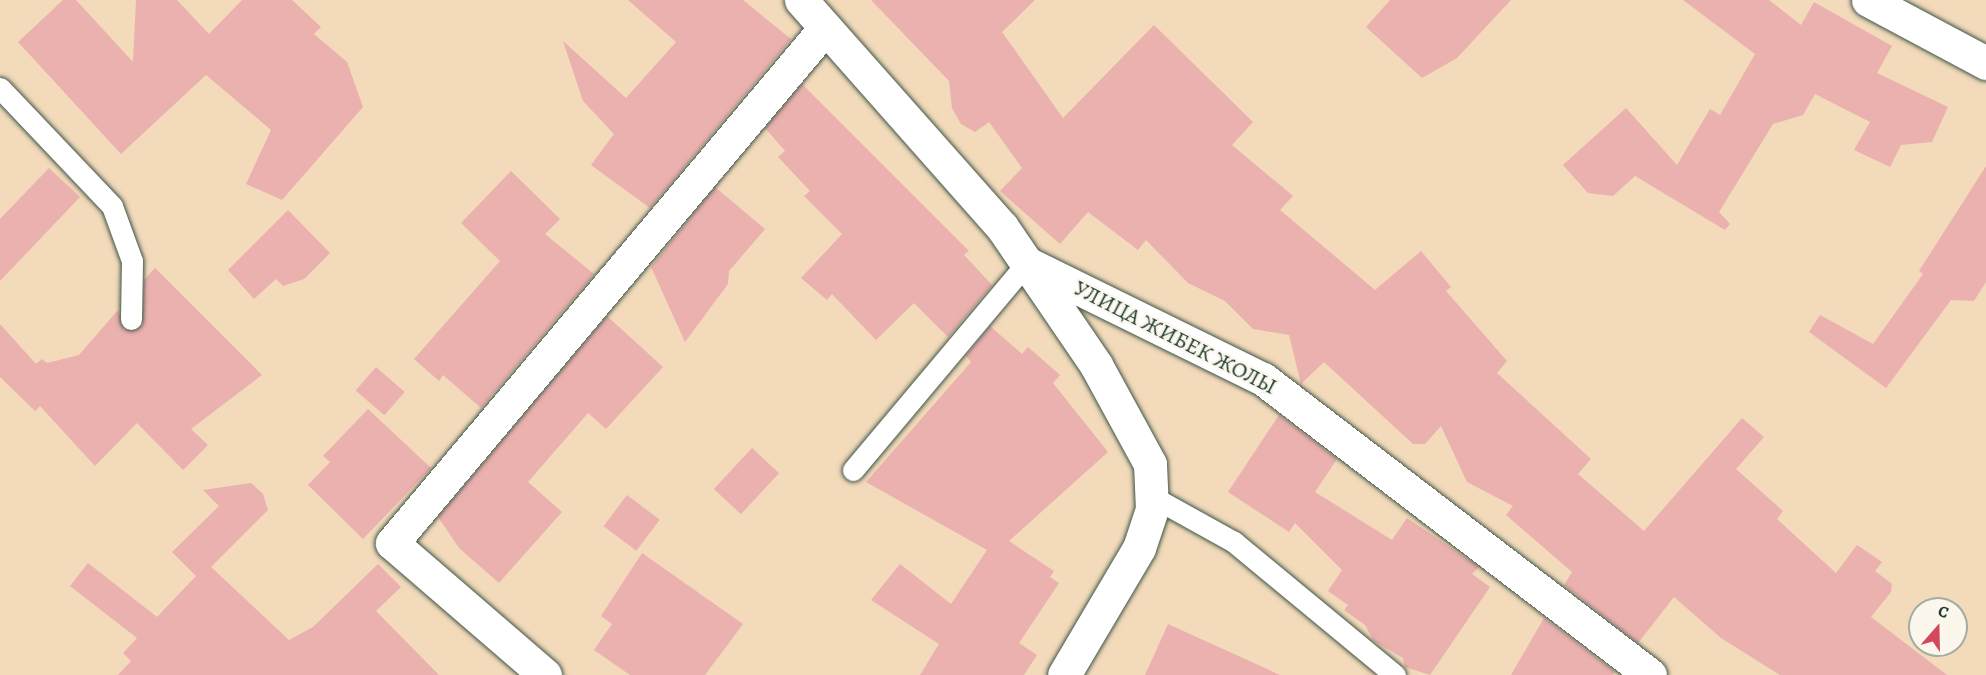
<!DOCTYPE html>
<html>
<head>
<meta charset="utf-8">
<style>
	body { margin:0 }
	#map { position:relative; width:1986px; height:675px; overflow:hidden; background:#f2daba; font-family:Alegreya,serif }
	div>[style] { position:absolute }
	.building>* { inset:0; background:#ebb1af; transform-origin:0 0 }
	.roads { filter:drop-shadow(0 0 2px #3f5548) drop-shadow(0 0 2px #3f5548) }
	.lane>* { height:21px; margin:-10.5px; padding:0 10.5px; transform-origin:10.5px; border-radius:10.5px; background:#fff }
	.street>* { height:33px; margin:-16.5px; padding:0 16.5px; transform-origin:16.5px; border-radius:16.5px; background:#fff }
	span { translate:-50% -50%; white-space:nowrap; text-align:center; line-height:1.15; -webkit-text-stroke:4.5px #fbf7ec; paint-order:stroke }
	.street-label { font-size:22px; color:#1f3d34 }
	.north { position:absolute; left:1908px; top:597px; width:60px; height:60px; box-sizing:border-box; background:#fbf7ec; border:2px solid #a3ada2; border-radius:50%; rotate:20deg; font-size:16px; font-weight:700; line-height:24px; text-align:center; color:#1f3d34 }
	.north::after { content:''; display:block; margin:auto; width:21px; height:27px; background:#d1495b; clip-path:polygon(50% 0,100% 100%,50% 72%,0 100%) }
</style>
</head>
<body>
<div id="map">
	<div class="building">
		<div style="clip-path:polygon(63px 0,76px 0,133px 62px,136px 0,177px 0,209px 34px,242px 0,292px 0,321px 27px,314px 34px,347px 62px,363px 107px,282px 200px,246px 184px,271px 130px,206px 75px,121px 154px,18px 42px)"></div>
		<div style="clip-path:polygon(628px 0,743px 0,791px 39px,650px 208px,591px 165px,614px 134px,583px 101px,563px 41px,626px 98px,676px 42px)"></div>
		<div style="clip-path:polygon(871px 0,1035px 0,1002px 32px,1063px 118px,1154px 25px,1253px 122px,1232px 145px,1293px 196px,1280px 210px,1375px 290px,1421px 251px,1451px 287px,1446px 291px,1507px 361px,1497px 373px,1591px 459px,1578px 474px,1644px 531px,1742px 418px,1764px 437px,1736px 469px,1783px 511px,1777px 519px,1836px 573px,1857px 545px,1882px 562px,1875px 571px,1892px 584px,1891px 592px,1871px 617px,1947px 675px,1780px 675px,1721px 638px,1674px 597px,1638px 643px,1564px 585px,1572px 572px,1506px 515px,1513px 506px,1467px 482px,1441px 426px,1425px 444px,1413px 444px,1324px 362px,1301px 384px,1289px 335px,1253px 329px,1225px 301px,1188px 283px,1146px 240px,1138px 250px,1088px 212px,1060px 244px,1000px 191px,1022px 168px,989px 122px,975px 132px,961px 124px,952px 108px,949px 81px)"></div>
		<div style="clip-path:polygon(1390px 0,1511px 0,1457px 58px,1422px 78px,1366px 27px)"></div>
		<div style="clip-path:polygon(1683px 0,1769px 0,1801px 25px,1814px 2px,1892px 46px,1877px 73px,1948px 107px,1932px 142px,1901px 145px,1890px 167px,1854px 150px,1870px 122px,1815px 94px,1803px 115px,1773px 124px,1719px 212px,1730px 224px,1725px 230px,1635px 176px,1613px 196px,1588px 193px,1563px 165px,1626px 108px,1677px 165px,1710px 109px,1720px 115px,1755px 54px)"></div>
		<div style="clip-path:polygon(802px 84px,969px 251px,964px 255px,992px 285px,948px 337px,914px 303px,876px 340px,832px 294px,827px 300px,801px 278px,842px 234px,804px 196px,810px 191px,778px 157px,785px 151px,765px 128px)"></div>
		<div style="clip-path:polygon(1986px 166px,1986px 282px,1974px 301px,1951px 300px,1886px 388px,1809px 332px,1820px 315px,1873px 344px,1923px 274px,1919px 271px)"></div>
		<div style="clip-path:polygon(49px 168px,80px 197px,0 281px,0 219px)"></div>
		<div style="clip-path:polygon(511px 171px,560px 219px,545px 234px,594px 274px,481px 408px,443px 375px,439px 381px,414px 359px,500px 261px,461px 223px)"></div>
		<div style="clip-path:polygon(715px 187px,765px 229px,729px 271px,728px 284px,685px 342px,651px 267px)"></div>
		<div style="clip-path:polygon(288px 210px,330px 253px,304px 279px,283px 286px,276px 279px,254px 299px,228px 270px)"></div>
		<div style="clip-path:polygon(155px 268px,262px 375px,191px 429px,208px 445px,183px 470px,137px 423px,95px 466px,40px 406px,35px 411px,0 377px,0 324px,36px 364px,42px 359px,47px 363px,79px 355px,118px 310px,124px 330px,142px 326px,144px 280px)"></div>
		<div style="clip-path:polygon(607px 316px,663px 367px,606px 429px,588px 413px,528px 482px,562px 512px,499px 583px,459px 548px,438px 517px)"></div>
		<div style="clip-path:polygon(990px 326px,1022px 354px,1028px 347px,1060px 375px,1053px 383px,1108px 452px,1009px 541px,1054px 571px,1050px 577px,1059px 583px,1019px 643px,1037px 655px,1024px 675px,920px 675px,939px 644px,871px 600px,900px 564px,951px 604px,987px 550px,866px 482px,971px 362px,966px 356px)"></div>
		<div style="left:376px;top:367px;width:38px;height:31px;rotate:41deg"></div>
		<div style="clip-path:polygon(368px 409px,431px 468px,363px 539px,308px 485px,330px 462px,323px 456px)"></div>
		<div style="clip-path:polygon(1279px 415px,1337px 459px,1315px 492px,1392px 540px,1407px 518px,1479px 567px,1472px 574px,1490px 587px,1430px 675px,1405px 667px,1403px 658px,1374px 641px,1365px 625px,1344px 610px,1348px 605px,1328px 591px,1342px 570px,1295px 523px,1289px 532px,1228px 492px)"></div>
		<div style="left:752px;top:448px;width:37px;height:56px;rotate:43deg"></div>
		<div style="clip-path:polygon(251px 483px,263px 494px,268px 510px,211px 567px,289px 640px,313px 627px,378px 564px,401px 587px,376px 611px,439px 675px,118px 675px,131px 661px,123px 653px,137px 638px,70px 586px,88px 563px,157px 617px,196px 576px,172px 552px,219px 506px,203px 490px)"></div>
		<div style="left:627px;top:495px;width:41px;height:39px;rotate:37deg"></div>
		<div style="clip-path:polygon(642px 553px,743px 624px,705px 675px,630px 675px,594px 650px,612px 624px,601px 616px)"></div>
		<div style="clip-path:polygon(1544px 618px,1615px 672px,1613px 675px,1511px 675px)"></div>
		<div style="clip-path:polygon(1168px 624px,1280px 675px,1145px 675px)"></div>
	</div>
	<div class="roads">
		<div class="lane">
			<div style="left:0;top:88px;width:163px;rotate:46.5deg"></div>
			<div style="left:112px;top:206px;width:59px;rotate:70deg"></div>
			<div style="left:132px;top:261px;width:58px;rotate:91deg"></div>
			<div style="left:853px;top:470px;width:270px;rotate:-50deg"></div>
			<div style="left:1151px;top:496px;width:95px;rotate:29deg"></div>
			<div style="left:1234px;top:542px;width:209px;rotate:39.6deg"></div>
		</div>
		<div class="street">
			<div style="left:801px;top:0;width:303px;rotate:48.5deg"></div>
			<div style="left:1002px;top:227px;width:167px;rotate:55.7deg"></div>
			<div style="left:1096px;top:365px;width:113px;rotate:61.4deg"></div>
			<div style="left:1150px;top:464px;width:45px;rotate:87.5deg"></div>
			<div style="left:1152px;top:509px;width:41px;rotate:108.4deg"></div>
			<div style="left:1139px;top:548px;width:147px;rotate:120.6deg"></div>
			<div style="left:1868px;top:0;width:134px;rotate:28.1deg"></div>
			<div style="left:1029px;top:264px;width:261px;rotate:26.2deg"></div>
			<div style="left:1263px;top:379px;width:487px;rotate:37.4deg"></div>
			<div style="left:545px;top:675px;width:202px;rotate:-139.2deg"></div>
			<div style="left:392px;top:543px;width:673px;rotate:-49.94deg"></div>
		</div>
	</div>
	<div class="street-label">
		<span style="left:1175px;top:338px;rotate:27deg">УЛИЦА ЖИБЕК ЖОЛЫ</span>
	</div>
	<div class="north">С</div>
</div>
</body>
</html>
